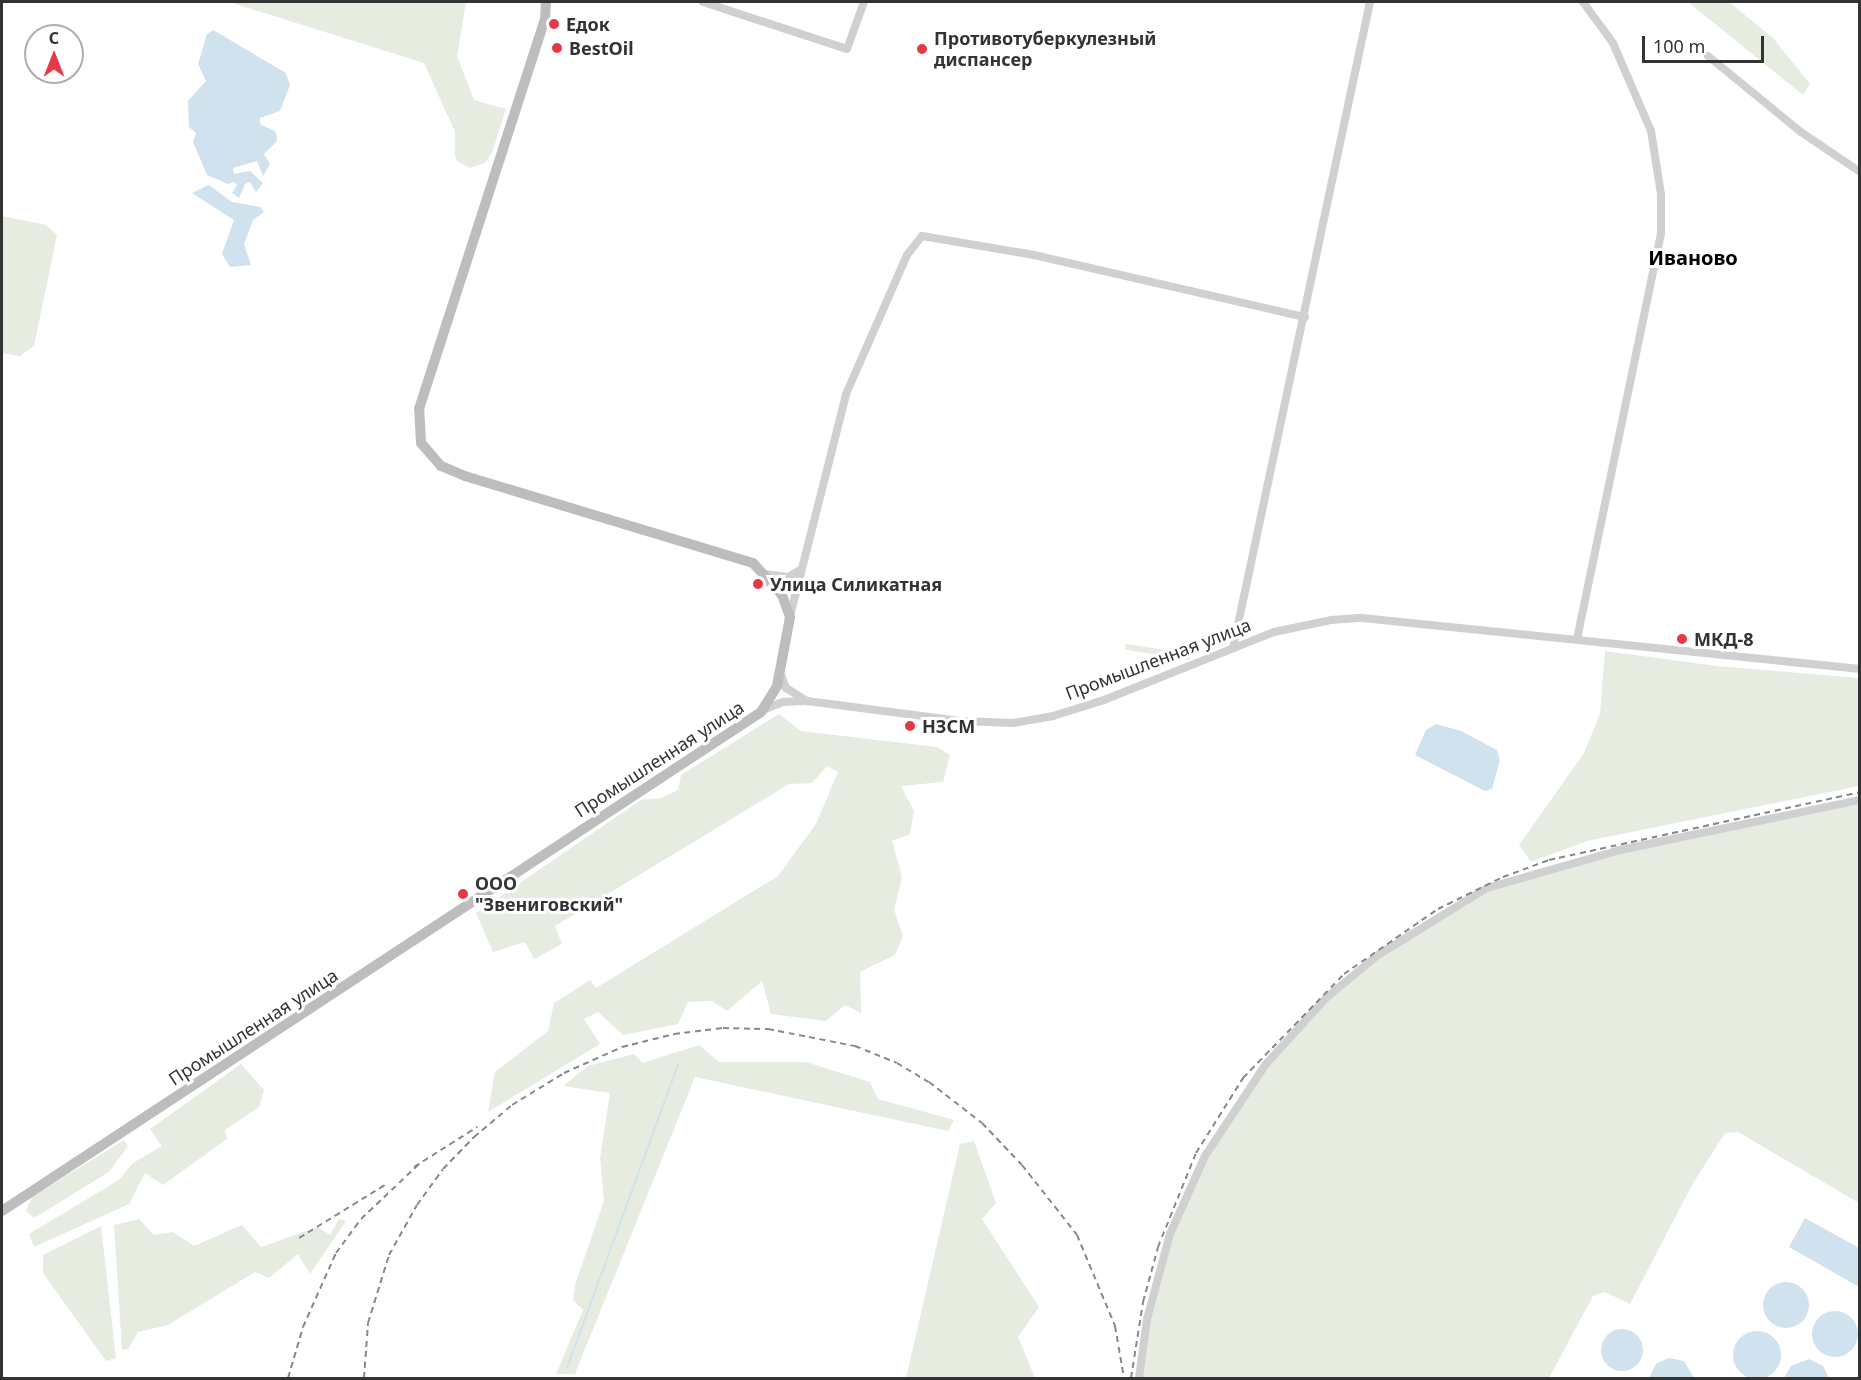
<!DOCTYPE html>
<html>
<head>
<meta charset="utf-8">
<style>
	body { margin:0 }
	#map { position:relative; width:1861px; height:1380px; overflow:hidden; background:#fff; font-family:"Noto Sans",sans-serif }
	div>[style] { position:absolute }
	.green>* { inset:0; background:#e6ecdf; transform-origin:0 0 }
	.water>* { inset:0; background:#cfe2ee }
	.round { border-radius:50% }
	.stream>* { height:2px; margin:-1px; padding:0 1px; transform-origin:1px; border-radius:1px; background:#cfe2ee }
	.street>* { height:8px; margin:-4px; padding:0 4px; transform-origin:4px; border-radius:4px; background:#d0d0d0 }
	.secondary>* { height:10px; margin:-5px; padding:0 5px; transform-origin:5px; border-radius:5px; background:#bdbdbd }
	.rail>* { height:2px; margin-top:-1px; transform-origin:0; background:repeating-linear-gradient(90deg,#888 0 6px,transparent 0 10.5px) }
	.dots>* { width:16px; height:16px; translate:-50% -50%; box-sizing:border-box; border:3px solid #fff; border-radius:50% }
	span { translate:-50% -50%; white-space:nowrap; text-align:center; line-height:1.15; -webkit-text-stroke:6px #fff; paint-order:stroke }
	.poi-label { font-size:18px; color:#333; font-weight:700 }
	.left { translate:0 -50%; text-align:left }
	.street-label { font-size:18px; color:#333 }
	.neighbourhood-label { font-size:20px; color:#000; font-weight:700 }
	.frame { position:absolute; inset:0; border:3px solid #333; pointer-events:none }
	.north { position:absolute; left:24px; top:24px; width:60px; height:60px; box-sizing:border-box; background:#fff; border:2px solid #adadad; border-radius:50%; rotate:0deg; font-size:16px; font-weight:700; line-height:24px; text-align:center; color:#333 }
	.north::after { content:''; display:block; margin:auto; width:21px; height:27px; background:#e63946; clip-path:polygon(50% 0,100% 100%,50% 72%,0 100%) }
	.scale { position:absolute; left:1642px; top:36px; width:122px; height:27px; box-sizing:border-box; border:3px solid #333; border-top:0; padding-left:8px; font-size:18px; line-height:21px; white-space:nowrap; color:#333; -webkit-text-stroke:4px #fff; paint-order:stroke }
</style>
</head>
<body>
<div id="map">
	<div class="green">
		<div style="clip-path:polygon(229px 2px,466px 2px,457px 56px,474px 100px,506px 109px,492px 153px,485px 163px,470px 168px,458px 162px,455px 156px,455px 132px,424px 63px)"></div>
		<div style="clip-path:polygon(1688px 2px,1729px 2px,1773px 38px,1810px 84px,1803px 95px)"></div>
		<div style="clip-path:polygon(2px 216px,46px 225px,57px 235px,34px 346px,20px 356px,2px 353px)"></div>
		<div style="clip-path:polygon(1605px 651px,1717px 666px,1859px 678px,1859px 786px,1587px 841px,1531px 862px,1519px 845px,1584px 753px,1600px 714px)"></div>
		<div style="left:1191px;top:654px;width:6px;height:66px;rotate:99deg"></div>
		<div style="clip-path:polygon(779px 714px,801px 731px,937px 747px,950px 755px,943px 782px,901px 786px,914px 811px,910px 834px,892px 841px,902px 877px,894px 910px,903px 936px,895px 955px,860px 972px,861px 1013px,845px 1005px,826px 1021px,771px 1014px,762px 981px,727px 1011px,712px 1001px,688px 1002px,678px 1024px,623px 1035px,598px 1012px,584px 1019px,600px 1044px,488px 1112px,495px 1072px,548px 1031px,554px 1003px,590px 980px,596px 988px,778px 876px,816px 824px,838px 772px,827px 766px,812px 783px,789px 784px,555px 926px,562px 944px,534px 959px,525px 942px,493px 952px,476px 913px,641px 800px,661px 798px,678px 790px,681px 775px)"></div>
		<div style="clip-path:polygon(1859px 800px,1859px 1203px,1738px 1132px,1725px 1133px,1692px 1185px,1630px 1304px,1605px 1292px,1593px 1296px,1549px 1378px,1139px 1378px,1147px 1319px,1170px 1234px,1205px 1156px,1266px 1064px,1326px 998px,1378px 955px,1487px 888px,1620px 850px)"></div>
		<div style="clip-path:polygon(699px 1045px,719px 1062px,806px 1062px,870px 1082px,878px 1099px,954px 1120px,948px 1131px,695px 1077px,575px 1374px,556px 1374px,583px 1310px,573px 1300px,575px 1285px,604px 1201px,600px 1158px,610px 1093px,563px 1086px,588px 1066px,634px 1054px,643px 1063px)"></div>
		<div style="clip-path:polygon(241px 1064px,264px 1090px,259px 1107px,225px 1130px,227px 1139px,163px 1185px,145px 1173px,129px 1204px,34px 1247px,29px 1234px,119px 1180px,133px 1163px,162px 1146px,150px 1129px)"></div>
		<div style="clip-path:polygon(124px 1140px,128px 1146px,109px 1172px,34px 1218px,26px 1211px,32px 1197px)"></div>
		<div style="clip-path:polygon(974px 1141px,996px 1203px,982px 1219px,1039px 1307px,1018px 1337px,1035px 1378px,906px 1378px,960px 1144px)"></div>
		<div style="clip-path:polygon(139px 1219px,154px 1235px,173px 1232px,194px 1246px,242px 1225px,261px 1247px,318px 1227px,330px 1235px,339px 1219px,346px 1221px,310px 1274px,298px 1254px,269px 1278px,255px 1272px,168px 1325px,138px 1332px,128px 1349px,122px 1350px,114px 1225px)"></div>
		<div style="clip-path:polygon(101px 1226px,116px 1358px,106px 1361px,43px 1273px,43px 1255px)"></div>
	</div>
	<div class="water">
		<div style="clip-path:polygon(213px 30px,286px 73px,290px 85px,280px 111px,260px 118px,260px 124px,276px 132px,277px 141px,264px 154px,270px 164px,263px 176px,257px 161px,233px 168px,234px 174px,250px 171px,263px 183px,256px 192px,250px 182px,245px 184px,239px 198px,232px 193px,237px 185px,234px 182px,228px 184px,207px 175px,193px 142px,196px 133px,189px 127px,188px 101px,206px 81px,198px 64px,207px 34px)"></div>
		<div style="clip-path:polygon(209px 185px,232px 202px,260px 207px,264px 212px,253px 220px,244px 244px,251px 265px,230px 267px,222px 254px,234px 220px,192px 193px)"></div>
		<div style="clip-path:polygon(1436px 724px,1461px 731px,1497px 750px,1500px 760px,1492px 789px,1485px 791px,1415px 755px,1426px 730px)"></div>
		<div style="clip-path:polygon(1805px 1218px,1859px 1248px,1859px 1287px,1789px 1247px)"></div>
		<div class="round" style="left:1763px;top:1282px;width:46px;height:46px"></div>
		<div class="round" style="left:1812px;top:1311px;width:46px;height:46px"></div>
		<div class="round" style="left:1601px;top:1329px;width:42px;height:42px"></div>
		<div class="round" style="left:1733px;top:1331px;width:48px;height:48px"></div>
		<div style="clip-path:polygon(1669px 1358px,1684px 1361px,1694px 1378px,1649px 1378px,1656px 1364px)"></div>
		<div style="clip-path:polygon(1809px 1359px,1823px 1366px,1829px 1378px,1784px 1378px,1791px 1366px)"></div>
	</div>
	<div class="stream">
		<div style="left:567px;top:1368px;width:324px;rotate:-69.9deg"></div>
	</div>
	<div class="street">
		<div style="left:703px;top:2px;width:151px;rotate:18.1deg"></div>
		<div style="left:847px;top:49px;width:50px;rotate:-70.1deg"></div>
		<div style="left:1708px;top:56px;width:120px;rotate:39.3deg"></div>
		<div style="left:1801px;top:132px;width:71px;rotate:34.1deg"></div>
		<div style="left:766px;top:574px;width:22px;rotate:8deg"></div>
		<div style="left:788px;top:577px;width:14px;rotate:-30deg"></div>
		<div style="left:790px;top:616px;width:229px;rotate:-75.8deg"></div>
		<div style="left:846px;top:394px;width:152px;rotate:-66.3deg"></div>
		<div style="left:907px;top:255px;width:24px;rotate:-52deg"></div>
		<div style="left:922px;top:236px;width:114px;rotate:9.6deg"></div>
		<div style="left:1034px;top:255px;width:278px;rotate:12.9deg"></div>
		<div style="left:1577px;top:639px;width:414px;rotate:-78.3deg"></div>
		<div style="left:1661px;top:234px;width:40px;rotate:-90deg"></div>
		<div style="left:1661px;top:194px;width:64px;rotate:-99deg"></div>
		<div style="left:1651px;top:131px;width:96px;rotate:-113.4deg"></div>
		<div style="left:1613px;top:43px;width:51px;rotate:-126.2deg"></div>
		<div style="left:1233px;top:648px;width:660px;rotate:-78.03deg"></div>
		<div style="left:781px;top:675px;width:14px;rotate:69deg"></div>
		<div style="left:786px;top:688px;width:25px;rotate:32deg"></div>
		<div style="left:807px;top:701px;width:156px;rotate:7.4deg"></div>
		<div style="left:962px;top:721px;width:51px;rotate:2.2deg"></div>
		<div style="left:1013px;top:723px;width:41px;rotate:-9.9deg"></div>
		<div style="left:1053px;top:716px;width:53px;rotate:-17.4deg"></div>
		<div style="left:1104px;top:700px;width:183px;rotate:-21.8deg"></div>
		<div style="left:1274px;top:632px;width:58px;rotate:-11.9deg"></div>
		<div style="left:1331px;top:620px;width:31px;rotate:-4deg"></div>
		<div style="left:1362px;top:618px;width:501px;rotate:5.85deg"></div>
		<div style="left:763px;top:710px;width:22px;rotate:-22deg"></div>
		<div style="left:783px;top:702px;width:20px;rotate:-3deg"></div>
		<div style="left:1139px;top:1378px;width:60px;rotate:-82.3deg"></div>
		<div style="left:1147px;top:1319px;width:88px;rotate:-74.9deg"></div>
		<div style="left:1170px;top:1234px;width:85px;rotate:-65.8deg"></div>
		<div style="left:1205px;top:1156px;width:110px;rotate:-56.5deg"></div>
		<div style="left:1266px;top:1064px;width:89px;rotate:-47.7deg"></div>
		<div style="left:1326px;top:998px;width:67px;rotate:-39.6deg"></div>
		<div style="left:1378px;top:955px;width:128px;rotate:-31.6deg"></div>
		<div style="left:1487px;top:888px;width:138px;rotate:-15.9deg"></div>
		<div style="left:1620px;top:850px;width:245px;rotate:-11.8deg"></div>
	</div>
	<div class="secondary">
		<div style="left:2px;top:1211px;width:908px;rotate:-33.32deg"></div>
		<div style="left:761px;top:712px;width:31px;rotate:-58deg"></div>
		<div style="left:777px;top:686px;width:70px;rotate:-79.3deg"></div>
		<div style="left:790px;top:617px;width:23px;rotate:-110deg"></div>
		<div style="left:782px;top:595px;width:43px;rotate:-132.2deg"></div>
		<div style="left:753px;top:563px;width:301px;rotate:-163.2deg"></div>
		<div style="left:465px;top:476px;width:26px;rotate:-157deg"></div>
		<div style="left:441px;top:466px;width:30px;rotate:-131deg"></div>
		<div style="left:421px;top:443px;width:34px;rotate:-93deg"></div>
		<div style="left:419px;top:409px;width:409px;rotate:-72.1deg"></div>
		<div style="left:545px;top:20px;width:18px;rotate:-87deg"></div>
	</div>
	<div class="rail">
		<div style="left:414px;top:1167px;width:75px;rotate:-32.4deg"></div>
		<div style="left:299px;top:1238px;width:105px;rotate:-31.7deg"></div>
		<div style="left:288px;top:1378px;width:53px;rotate:-73.6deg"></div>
		<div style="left:303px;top:1327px;width:81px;rotate:-66deg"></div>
		<div style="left:336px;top:1253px;width:42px;rotate:-53.7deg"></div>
		<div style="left:361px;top:1219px;width:80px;rotate:-43.5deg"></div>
		<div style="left:364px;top:1378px;width:55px;rotate:-85.8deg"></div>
		<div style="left:368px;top:1323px;width:71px;rotate:-72.8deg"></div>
		<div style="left:389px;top:1255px;width:57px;rotate:-60.8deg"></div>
		<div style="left:417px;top:1205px;width:44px;rotate:-54.2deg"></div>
		<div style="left:443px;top:1169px;width:45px;rotate:-45.9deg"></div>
		<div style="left:474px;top:1137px;width:50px;rotate:-40.1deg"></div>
		<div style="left:512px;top:1105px;width:61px;rotate:-31.6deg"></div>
		<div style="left:564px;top:1073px;width:64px;rotate:-24.1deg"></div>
		<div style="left:622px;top:1047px;width:54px;rotate:-14deg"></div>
		<div style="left:674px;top:1034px;width:49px;rotate:-7deg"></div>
		<div style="left:723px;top:1028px;width:45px;rotate:1.3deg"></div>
		<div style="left:768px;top:1029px;width:89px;rotate:11.1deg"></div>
		<div style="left:855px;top:1046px;width:45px;rotate:22deg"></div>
		<div style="left:897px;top:1063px;width:37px;rotate:31deg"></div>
		<div style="left:929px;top:1082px;width:67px;rotate:37.7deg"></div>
		<div style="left:982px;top:1123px;width:58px;rotate:46.4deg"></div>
		<div style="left:1022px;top:1165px;width:89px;rotate:51.8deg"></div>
		<div style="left:1077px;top:1235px;width:99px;rotate:67.3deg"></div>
		<div style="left:1115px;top:1326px;width:53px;rotate:80.2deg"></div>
		<div style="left:1131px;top:1378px;width:77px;rotate:-81deg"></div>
		<div style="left:1143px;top:1302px;width:57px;rotate:-74.7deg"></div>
		<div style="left:1158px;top:1247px;width:101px;rotate:-68deg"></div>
		<div style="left:1196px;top:1153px;width:89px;rotate:-57.9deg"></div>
		<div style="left:1243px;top:1078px;width:145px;rotate:-45.8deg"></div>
		<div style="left:1344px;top:974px;width:114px;rotate:-34.7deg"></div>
		<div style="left:1438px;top:909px;width:72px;rotate:-26.2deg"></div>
		<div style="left:1503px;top:877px;width:49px;rotate:-20.3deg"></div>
		<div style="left:1549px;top:860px;width:318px;rotate:-12.3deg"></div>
	</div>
	<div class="dots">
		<div style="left:554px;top:24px;background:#e63946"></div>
		<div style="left:557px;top:48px;background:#e63946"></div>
		<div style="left:922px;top:49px;background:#e63946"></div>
		<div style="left:758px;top:584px;background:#e63946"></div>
		<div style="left:1682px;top:639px;background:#e63946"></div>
		<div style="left:910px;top:726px;background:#e63946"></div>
		<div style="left:463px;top:894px;background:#e63946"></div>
	</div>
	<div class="poi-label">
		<span class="left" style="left:566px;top:24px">Едок</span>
		<span class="left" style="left:934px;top:49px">Противотуберкулезный<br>диспансер</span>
		<span class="left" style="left:569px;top:48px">BestOil</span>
		<span class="left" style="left:770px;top:584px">Улица Силикатная</span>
		<span class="left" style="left:1694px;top:639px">МКД-8</span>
		<span class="left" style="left:922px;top:726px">НЗСМ</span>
		<span class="left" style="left:475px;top:894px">ООО<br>"Звениговский"</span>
	</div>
	<div class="street-label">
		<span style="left:1158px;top:659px;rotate:-21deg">Промышленная улица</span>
		<span style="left:659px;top:759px;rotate:-33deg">Промышленная улица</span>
		<span style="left:253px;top:1027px;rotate:-33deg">Промышленная улица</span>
	</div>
	<div class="neighbourhood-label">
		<span style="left:1693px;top:257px">Иваново</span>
	</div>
	<div class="frame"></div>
	<div class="north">С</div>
	<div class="scale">100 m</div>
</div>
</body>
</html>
